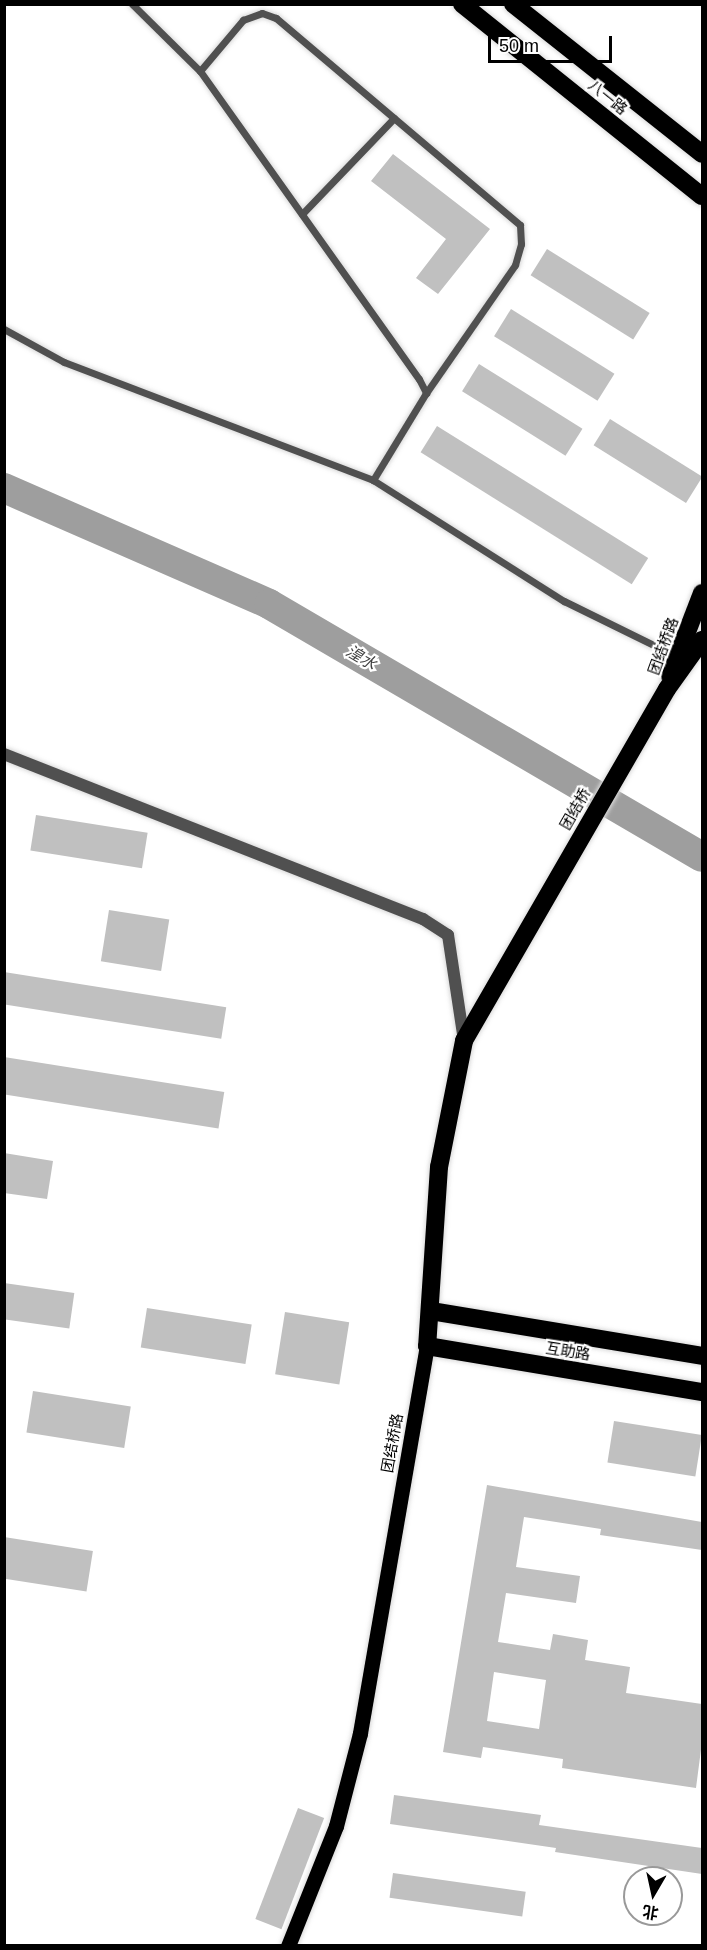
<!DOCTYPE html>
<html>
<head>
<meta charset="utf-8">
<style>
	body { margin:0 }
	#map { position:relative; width:707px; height:1950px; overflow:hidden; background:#fff; font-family:Arial,"Noto Sans SC",sans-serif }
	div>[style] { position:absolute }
	.river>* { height:30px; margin:-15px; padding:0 15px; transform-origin:15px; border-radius:15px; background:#9e9e9e }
	.building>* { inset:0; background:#c0c0c0; transform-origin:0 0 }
	.roads { filter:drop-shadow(0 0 2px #dbdbdb) drop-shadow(0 0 2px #dbdbdb) }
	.lane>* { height:7px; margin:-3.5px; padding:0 3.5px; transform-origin:3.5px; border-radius:3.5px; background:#505050 }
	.street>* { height:12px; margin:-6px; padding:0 6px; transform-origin:6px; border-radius:6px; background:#505050 }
	.primary>* { height:15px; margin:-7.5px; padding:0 7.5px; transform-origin:7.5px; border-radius:7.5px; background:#000 }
	.highway>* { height:18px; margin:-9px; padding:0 9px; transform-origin:9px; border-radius:9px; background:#000 }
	span { translate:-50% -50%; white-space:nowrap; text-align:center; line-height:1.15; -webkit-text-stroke:4.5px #fff; paint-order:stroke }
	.street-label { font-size:15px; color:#000 }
	.water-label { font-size:16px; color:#3f3f3f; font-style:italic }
	.frame { position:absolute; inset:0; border:6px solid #000; pointer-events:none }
	.north { position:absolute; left:623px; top:1866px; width:60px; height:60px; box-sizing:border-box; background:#fff; border:2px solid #999; border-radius:50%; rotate:189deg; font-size:16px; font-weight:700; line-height:24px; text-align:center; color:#000 }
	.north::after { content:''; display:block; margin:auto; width:21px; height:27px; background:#000; clip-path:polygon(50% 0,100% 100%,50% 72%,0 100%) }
	.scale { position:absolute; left:488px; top:36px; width:124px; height:27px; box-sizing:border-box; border:3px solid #000; border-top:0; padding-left:8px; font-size:18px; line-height:21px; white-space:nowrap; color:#000; -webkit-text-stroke:4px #fff; paint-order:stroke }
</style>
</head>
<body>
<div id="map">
	<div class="river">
		<div style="left:4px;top:488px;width:289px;rotate:23.6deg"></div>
		<div style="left:269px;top:604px;width:501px;rotate:30.3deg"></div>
	</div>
	<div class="building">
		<div style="clip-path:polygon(393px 154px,490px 229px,438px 294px,416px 278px,446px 239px,371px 181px)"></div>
		<div style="left:547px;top:249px;width:121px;height:31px;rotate:32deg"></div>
		<div style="left:511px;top:309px;width:122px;height:32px;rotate:32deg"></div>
		<div style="left:479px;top:364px;width:122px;height:32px;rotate:32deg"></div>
		<div style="left:610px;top:419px;width:109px;height:31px;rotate:32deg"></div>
		<div style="left:437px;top:426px;width:249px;height:31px;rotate:32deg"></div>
		<div style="left:36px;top:815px;width:113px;height:36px;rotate:9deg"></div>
		<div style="left:109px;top:910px;width:61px;height:52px;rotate:9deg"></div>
		<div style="left:4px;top:972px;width:225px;height:32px;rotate:9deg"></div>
		<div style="left:4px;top:1057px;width:223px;height:37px;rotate:9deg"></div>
		<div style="clip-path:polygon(4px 1153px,53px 1161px,47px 1199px,4px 1193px)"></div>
		<div style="left:4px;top:1283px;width:71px;height:36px;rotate:8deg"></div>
		<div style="left:147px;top:1308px;width:106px;height:40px;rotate:9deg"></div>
		<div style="left:285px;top:1312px;width:65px;height:63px;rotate:9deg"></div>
		<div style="left:33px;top:1391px;width:99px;height:42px;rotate:9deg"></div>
		<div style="left:614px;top:1421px;width:89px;height:42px;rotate:9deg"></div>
		<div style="clip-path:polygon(evenodd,487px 1485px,702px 1522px,702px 1550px,600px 1535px,601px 1529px,524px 1517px,516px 1567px,580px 1576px,576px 1603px,506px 1593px,498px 1642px,550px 1650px,553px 1634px,588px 1640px,585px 1660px,630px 1667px,626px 1693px,702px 1704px,702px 1742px,696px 1788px,562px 1768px,563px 1759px,483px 1747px,481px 1758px,443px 1752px,487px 1485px,494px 1672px,546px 1680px,539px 1729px,487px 1721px,494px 1672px)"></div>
		<div style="left:4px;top:1537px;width:90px;height:41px;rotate:9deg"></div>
		<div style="clip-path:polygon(394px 1795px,541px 1815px,539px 1825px,702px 1848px,702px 1874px,555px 1852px,556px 1848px,390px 1824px)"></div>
		<div style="left:298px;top:1808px;width:28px;height:119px;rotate:21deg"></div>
		<div style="left:393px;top:1873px;width:134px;height:25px;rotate:8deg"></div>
	</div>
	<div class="roads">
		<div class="lane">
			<div style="left:132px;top:4px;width:95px;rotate:44.6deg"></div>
			<div style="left:200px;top:71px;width:378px;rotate:54.6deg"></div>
			<div style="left:419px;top:379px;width:16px;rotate:63deg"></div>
			<div style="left:426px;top:393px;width:102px;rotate:121.3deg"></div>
			<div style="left:200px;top:71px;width:67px;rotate:-49.9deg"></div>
			<div style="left:243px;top:20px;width:20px;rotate:-20deg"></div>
			<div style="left:262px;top:13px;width:15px;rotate:20deg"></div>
			<div style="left:276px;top:18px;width:320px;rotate:40.3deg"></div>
			<div style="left:520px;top:225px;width:19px;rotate:87deg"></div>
			<div style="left:521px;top:244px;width:22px;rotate:106deg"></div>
			<div style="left:515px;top:265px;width:156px;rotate:124.8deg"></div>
			<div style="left:302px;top:214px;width:133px;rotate:-46.2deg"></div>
			<div style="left:4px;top:329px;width:68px;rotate:28.8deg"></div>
			<div style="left:64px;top:362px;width:331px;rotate:20.9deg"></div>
			<div style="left:373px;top:480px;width:226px;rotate:32.4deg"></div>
			<div style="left:564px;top:601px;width:125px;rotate:26.2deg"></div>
		</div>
		<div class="street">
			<div style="left:4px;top:754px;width:450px;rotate:21.5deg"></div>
			<div style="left:423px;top:919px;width:30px;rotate:33deg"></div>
			<div style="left:448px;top:935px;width:107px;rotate:81.4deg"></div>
		</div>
		<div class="primary">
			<div style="left:288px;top:1946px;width:129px;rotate:-68.2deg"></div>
			<div style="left:336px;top:1826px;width:96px;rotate:-75.5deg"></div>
			<div style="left:360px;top:1733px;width:393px;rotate:-80.2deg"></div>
		</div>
		<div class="highway">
			<div style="left:462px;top:4px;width:307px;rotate:38.7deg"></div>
			<div style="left:513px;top:4px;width:241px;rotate:38.4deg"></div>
			<div style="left:702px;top:640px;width:60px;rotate:125.5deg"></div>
			<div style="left:667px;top:689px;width:406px;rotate:120deg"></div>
			<div style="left:464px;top:1041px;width:128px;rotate:101.2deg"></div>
			<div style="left:439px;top:1167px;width:179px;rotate:93.8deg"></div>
			<div style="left:427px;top:1346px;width:279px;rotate:9.5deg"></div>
			<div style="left:670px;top:676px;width:89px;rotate:-68.9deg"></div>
			<div style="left:431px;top:1311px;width:275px;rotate:9.4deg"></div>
		</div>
	</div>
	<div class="street-label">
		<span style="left:608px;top:97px;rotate:39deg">八一路</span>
		<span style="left:663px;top:646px;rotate:-70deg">团结桥路</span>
		<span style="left:575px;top:809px;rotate:-60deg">团结桥</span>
		<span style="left:568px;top:1351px;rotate:9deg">互助路</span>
		<span style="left:392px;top:1443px;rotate:-80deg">团结桥路</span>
	</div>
	<div class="water-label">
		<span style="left:361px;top:658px;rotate:30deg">湟水</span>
	</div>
	<div class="frame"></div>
	<div class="north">北</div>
	<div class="scale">50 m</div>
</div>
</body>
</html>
